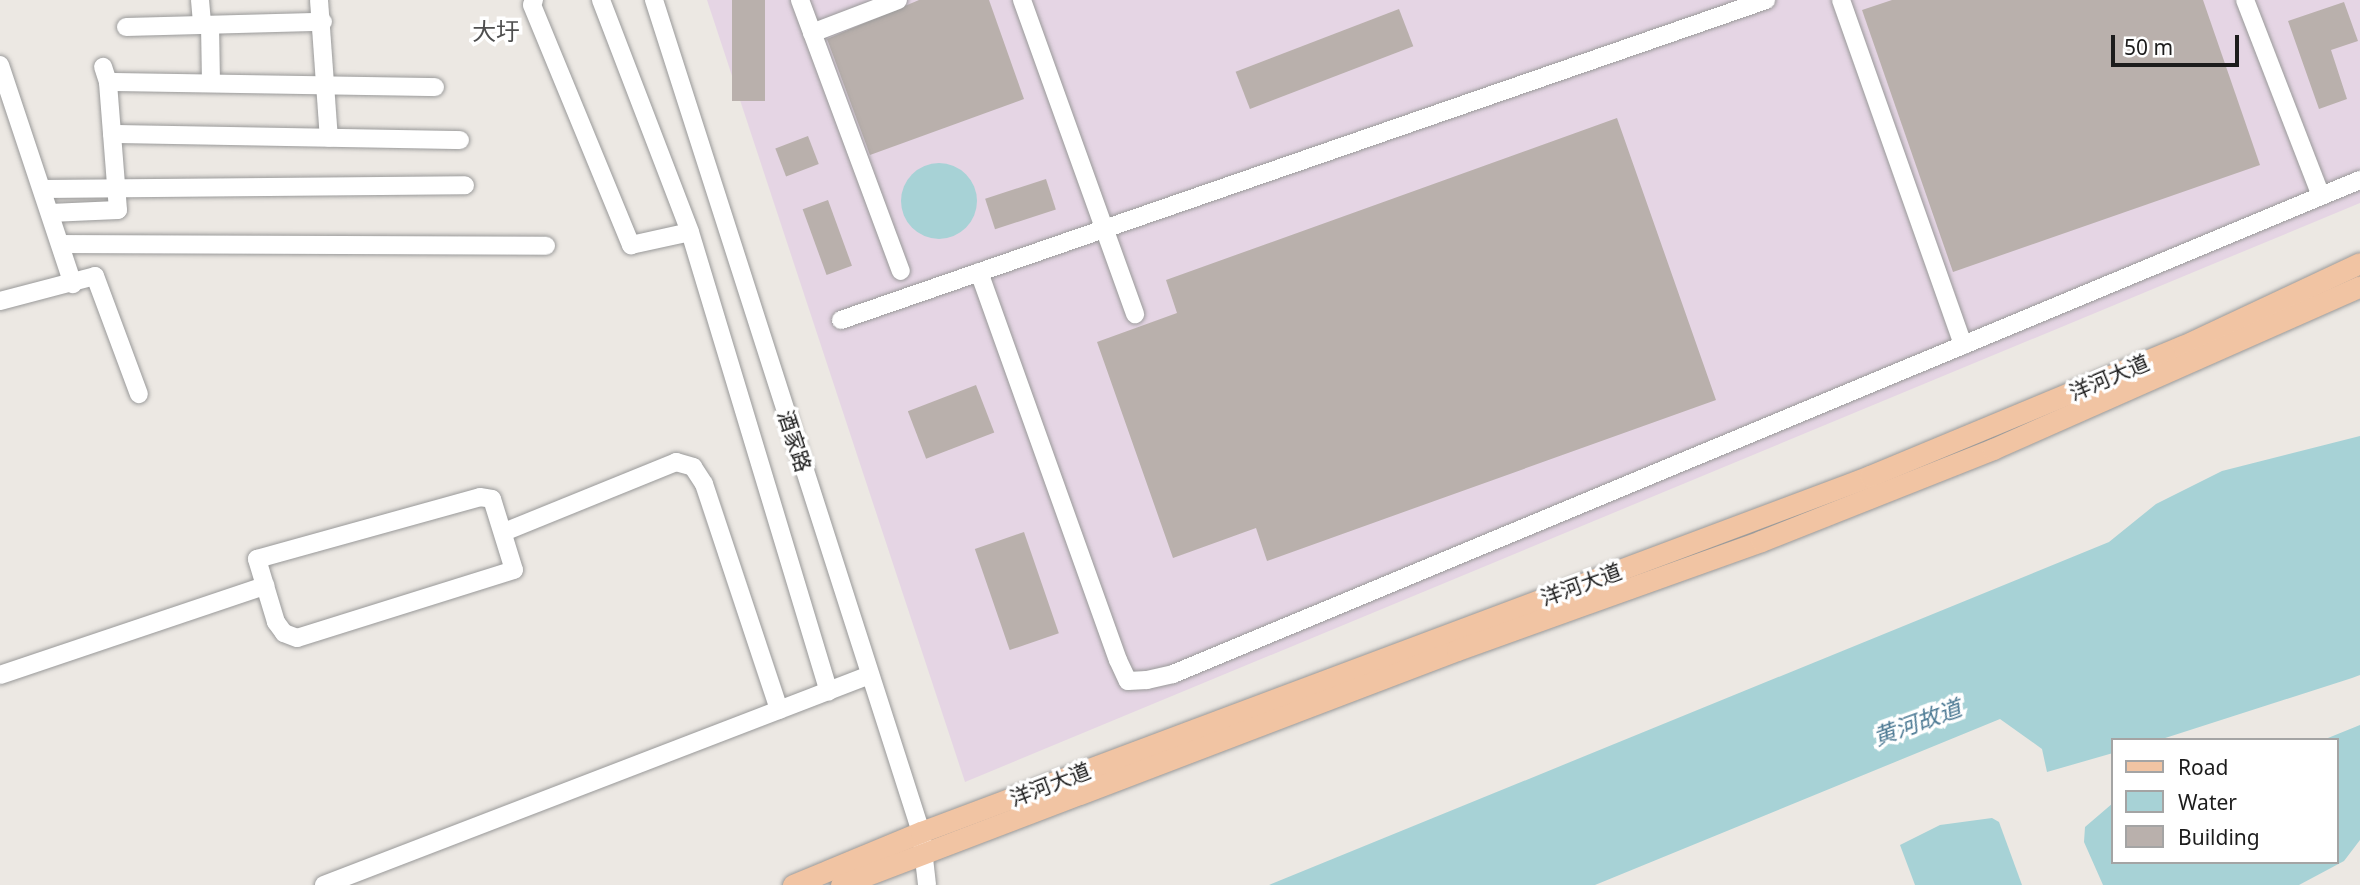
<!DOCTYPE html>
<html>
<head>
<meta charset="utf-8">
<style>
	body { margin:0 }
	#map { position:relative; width:2360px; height:885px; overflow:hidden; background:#ece8e3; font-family:"Noto Sans","Noto Sans SC",sans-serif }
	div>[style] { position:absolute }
	.industrial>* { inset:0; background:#e5d5e4 }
	.water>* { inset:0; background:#a7d2d6 }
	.round { border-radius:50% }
	.building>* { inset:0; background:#b9b0ac; transform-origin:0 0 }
	.roads { filter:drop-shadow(0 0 2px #999) drop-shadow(0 0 2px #999) }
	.minor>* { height:18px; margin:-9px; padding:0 9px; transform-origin:9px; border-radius:9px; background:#fff }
	.major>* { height:21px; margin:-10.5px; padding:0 10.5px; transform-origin:10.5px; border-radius:10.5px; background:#f1c4a3 }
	span { translate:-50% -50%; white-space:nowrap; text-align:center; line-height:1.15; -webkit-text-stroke:7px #fff; paint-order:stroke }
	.street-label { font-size:21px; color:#1c1c1c }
	.water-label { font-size:23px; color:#4c7993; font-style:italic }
	.quarter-label { font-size:24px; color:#4f4f4f }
	.legend { position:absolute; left:2111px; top:738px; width:228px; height:126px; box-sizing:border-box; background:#fff; border:2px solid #a4a4a4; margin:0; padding:9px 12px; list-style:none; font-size:21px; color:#1c1c1c }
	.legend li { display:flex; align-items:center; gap:14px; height:35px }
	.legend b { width:35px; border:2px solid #a4a4a4 }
	.scale { position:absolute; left:2111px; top:35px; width:128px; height:32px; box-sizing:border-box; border:4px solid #1c1c1c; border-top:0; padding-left:9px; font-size:21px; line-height:24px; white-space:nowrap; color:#1c1c1c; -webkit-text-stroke:5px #fff; paint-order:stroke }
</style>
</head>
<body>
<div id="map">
	<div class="industrial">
		<div style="clip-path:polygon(707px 0,2360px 0,2360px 203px,965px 782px)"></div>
	</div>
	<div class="water">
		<div class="round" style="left:901px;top:163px;width:76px;height:76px"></div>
		<div style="clip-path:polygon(2360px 436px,2360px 675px,2352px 678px,2159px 740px,2113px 740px,2113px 753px,2047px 772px,2042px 749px,2000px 719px,1595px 885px,1269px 885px,2109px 542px,2156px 504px,2222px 471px)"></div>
		<div style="clip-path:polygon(2360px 725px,2360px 840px,2344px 861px,2299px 885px,2103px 885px,2084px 842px,2085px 827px,2113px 803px,2113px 862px,2337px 862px,2337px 740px,2323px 740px)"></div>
		<div style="clip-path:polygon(1992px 818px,1999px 822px,2022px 885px,1915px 885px,1900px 845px,1940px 825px)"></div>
	</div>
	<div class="building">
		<div style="left:732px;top:0;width:33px;height:101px"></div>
		<div style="clip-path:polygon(919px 0,989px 0,1024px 99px,870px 155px,827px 39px)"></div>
		<div style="clip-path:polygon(1892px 0,2203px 0,2260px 165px,1953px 272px,1862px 10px)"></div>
		<div style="clip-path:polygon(2344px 2px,2358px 41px,2331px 50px,2347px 99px,2319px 109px,2288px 21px)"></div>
		<div style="left:1399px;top:9px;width:40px;height:175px;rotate:69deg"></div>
		<div style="clip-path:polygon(1617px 118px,1716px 400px,1267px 561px,1256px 528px,1173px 558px,1097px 342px,1177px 313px,1166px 280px)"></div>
		<div style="left:808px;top:136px;width:30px;height:35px;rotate:69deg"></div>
		<div style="left:1046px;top:179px;width:32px;height:64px;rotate:72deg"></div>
		<div style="left:828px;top:200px;width:70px;height:27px;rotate:70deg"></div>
		<div style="left:976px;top:385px;width:51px;height:73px;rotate:69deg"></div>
		<div style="left:1024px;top:532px;width:107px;height:52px;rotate:71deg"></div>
	</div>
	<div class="roads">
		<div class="minor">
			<div style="left:200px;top:0;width:25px;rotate:85deg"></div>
			<div style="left:319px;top:0;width:138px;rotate:85.9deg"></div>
			<div style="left:534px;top:0;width:5px;rotate:112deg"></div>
			<div style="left:532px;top:5px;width:260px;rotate:67.6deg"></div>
			<div style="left:631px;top:245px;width:60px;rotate:-12.4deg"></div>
			<div style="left:601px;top:0;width:248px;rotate:69deg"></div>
			<div style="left:690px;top:232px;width:480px;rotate:73.2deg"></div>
			<div style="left:654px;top:0;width:874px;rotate:72.21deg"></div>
			<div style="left:921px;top:832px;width:53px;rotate:83.5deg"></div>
			<div style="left:800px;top:0;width:289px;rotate:69.6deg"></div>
			<div style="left:1022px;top:0;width:334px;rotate:70.2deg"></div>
			<div style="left:1841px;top:0;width:366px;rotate:70.5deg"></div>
			<div style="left:2245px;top:0;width:210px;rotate:68.8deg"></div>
			<div style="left:210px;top:25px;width:58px;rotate:89deg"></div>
			<div style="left:126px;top:27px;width:197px;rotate:-1.5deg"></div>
			<div style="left:812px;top:33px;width:92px;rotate:-21deg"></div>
			<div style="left:0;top:65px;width:231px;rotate:71.6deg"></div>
			<div style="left:108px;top:82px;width:327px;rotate:0.9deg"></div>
			<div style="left:112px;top:134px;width:348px;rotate:1deg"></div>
			<div style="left:42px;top:189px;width:423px;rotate:-0.5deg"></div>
			<div style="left:50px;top:213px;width:68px;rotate:-2.5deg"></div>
			<div style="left:118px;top:210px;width:128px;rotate:-94.5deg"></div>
			<div style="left:108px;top:82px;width:16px;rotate:-108deg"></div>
			<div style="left:61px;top:244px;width:485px;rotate:0.2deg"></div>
			<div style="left:979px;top:272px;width:412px;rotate:70.3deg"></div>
			<div style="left:1118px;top:660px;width:23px;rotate:65deg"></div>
			<div style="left:1128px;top:681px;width:19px;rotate:-3deg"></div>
			<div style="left:1147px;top:680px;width:27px;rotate:-13deg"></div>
			<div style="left:1173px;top:674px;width:1286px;rotate:-22.6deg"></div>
			<div style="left:0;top:301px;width:98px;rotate:-14.7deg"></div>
			<div style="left:95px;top:276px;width:126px;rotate:69.6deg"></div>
			<div style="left:841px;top:320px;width:979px;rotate:-19.08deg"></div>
			<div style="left:480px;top:497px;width:12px;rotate:9deg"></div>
			<div style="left:492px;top:499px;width:74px;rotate:72.8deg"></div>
			<div style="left:514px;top:570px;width:227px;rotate:162.6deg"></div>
			<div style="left:297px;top:638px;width:14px;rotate:-159deg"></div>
			<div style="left:284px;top:633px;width:14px;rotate:-126deg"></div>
			<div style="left:276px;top:622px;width:66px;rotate:-106.8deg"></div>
			<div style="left:257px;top:559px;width:231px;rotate:-15.5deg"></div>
			<div style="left:504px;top:532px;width:186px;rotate:-22.1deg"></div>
			<div style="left:676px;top:462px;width:18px;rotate:16deg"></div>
			<div style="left:693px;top:467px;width:20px;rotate:57deg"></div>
			<div style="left:704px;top:484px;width:238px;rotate:71.6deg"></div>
			<div style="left:0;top:675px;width:280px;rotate:-18.6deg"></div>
			<div style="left:324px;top:885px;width:585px;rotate:-21.04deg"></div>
		</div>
		<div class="major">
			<div style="left:793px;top:885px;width:139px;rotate:-22.5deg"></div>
			<div style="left:921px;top:832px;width:1014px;rotate:-20.56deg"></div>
			<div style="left:1870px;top:476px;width:339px;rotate:-22.6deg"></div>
			<div style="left:2183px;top:346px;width:195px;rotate:-25.1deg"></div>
			<div style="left:841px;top:885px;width:659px;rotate:-20.88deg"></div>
			<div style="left:1457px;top:650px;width:323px;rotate:-19.7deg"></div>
			<div style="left:1761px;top:541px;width:250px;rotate:-21.6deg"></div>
			<div style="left:1993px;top:449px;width:402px;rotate:-23.9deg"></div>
		</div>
	</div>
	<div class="street-label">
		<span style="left:2109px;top:377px;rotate:-23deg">洋河大道</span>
		<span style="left:795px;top:441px;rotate:72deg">酒家路</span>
		<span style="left:1581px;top:584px;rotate:-20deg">洋河大道</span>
		<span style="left:1050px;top:784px;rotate:-21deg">洋河大道</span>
	</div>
	<div class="water-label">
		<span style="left:1917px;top:722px;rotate:-20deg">黄河故道</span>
	</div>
	<div class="quarter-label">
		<span style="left:496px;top:31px">大圩</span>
	</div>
	<ul class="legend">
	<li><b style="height:9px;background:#f1c4a3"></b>Road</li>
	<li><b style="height:19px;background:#a7d2d6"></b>Water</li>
	<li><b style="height:19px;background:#b9b0ac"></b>Building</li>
	</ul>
	<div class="scale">50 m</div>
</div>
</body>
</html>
